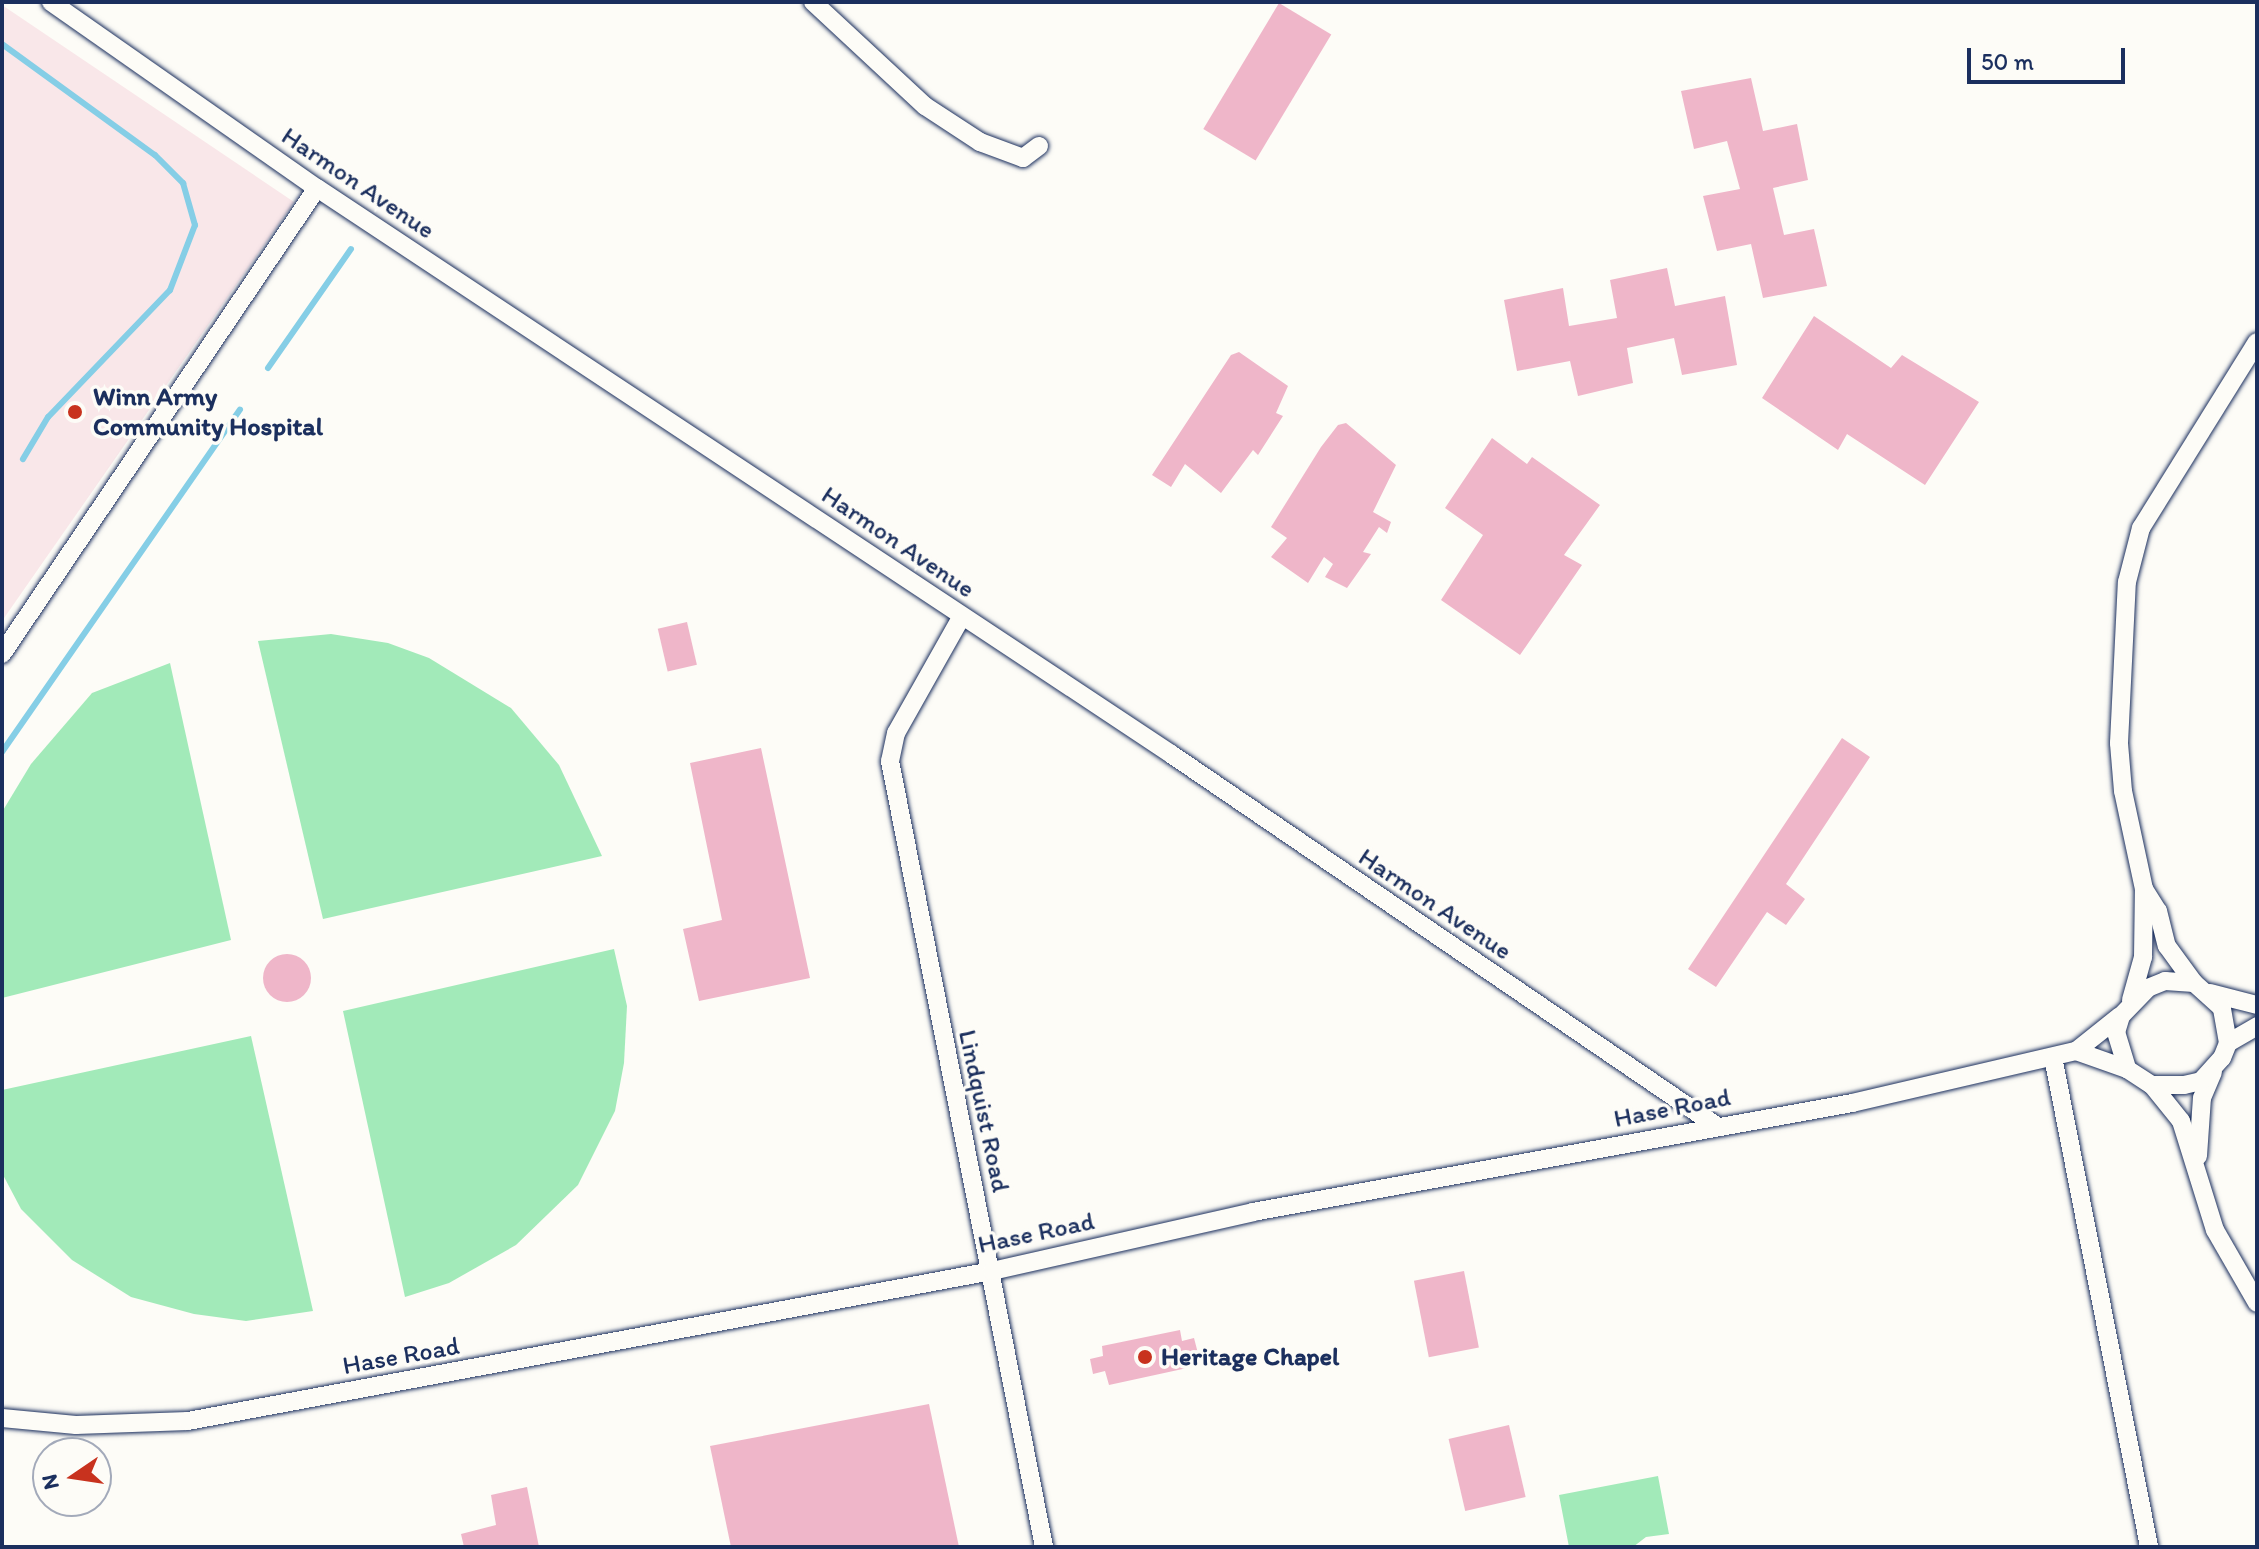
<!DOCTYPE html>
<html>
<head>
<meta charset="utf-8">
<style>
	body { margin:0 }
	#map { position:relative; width:2259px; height:1549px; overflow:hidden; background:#fdfcf7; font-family:Itim,sans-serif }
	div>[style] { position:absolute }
	.built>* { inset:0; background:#f9e7e9 }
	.green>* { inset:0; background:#a2eab9 }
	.stream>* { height:6px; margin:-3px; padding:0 3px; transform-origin:3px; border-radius:3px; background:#85cee6 }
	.building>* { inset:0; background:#efb6c9; transform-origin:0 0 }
	.round { border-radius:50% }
	.roads { filter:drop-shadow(0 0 2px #1b2f5e) drop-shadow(0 0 2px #1b2f5e) }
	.minor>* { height:18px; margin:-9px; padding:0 9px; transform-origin:9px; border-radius:9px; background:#fdfcf7 }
	.dots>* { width:22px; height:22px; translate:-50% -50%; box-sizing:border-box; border:4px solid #fdfcf7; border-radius:50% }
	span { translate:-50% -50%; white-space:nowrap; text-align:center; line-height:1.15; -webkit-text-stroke:7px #fdfcf7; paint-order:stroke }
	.street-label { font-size:26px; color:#1b2f5e }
	.poi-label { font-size:26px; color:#1b2f5e; font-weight:700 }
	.left { translate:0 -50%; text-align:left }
	.frame { position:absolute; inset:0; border:4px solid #1b2f5e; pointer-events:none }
	.north { position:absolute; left:32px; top:1437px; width:80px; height:80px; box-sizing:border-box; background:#fdfcf7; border:2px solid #a3aaba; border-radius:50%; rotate:257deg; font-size:22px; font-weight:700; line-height:32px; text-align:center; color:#1b2f5e }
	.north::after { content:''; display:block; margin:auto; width:28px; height:36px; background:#c8321e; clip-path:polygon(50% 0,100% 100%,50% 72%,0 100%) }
	.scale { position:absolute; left:1967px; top:48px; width:158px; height:36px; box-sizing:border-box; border:4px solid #1b2f5e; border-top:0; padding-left:10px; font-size:24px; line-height:28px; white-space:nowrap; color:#1b2f5e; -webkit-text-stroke:6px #fdfcf7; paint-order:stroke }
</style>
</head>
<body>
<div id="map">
	<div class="built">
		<div style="clip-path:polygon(2px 5px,294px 202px,2px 621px)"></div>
	</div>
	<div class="green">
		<div style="clip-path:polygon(331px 634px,388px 643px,429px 658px,511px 708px,559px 765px,602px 856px,323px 919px,258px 641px)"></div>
		<div style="clip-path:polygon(170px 663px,231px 940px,2px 998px,2px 812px,31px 764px,92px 693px)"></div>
		<div style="clip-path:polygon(614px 949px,627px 1006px,624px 1063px,615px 1111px,578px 1185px,516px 1245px,449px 1283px,405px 1297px,343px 1011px)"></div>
		<div style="clip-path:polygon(251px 1036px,313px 1311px,246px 1321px,194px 1314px,131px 1297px,72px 1260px,21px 1209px,2px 1173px,2px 1090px)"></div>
		<div style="clip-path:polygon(1658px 1476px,1669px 1534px,1646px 1537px,1633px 1547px,1569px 1547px,1559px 1495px)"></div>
	</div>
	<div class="stream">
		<div style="left:2px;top:44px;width:189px;rotate:36deg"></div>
		<div style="left:155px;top:155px;width:40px;rotate:45deg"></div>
		<div style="left:183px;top:183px;width:44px;rotate:74.1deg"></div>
		<div style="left:195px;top:225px;width:70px;rotate:111deg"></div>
		<div style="left:170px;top:290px;width:176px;rotate:133.8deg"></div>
		<div style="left:48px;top:417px;width:49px;rotate:120.8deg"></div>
		<div style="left:268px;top:368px;width:145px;rotate:-55.1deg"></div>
		<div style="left:2px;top:752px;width:417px;rotate:-55.2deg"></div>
	</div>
	<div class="building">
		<div style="left:1279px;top:3px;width:61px;height:147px;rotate:31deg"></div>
		<div style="clip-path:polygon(1751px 78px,1763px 131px,1797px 124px,1808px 180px,1773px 188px,1784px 235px,1814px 229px,1827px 286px,1763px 298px,1751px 244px,1717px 251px,1703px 196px,1740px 189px,1727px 141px,1694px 149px,1681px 91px)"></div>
		<div style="clip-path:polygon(1667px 268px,1675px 306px,1725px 296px,1737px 365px,1682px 375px,1674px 338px,1627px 348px,1633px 383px,1578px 396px,1570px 361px,1517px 371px,1504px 300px,1563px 288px,1569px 326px,1617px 318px,1610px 280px)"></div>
		<div style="clip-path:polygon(1814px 316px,1891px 368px,1902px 355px,1979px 402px,1925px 485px,1847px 434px,1838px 450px,1762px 398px)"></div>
		<div style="clip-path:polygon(1239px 352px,1288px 386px,1276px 413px,1283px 416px,1258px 455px,1253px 450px,1221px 493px,1185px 464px,1171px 487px,1152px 475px,1231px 355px)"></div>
		<div style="clip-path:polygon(1346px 423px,1396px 465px,1373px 512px,1391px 522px,1387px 533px,1379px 527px,1363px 552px,1371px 554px,1347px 588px,1325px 577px,1333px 564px,1324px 557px,1308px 583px,1271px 557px,1287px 538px,1271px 527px,1321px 447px,1338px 425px)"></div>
		<div style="clip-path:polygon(1492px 438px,1527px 464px,1532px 457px,1600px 505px,1564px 555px,1582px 565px,1520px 655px,1441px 600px,1483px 535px,1445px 508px)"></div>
		<div style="left:687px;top:622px;width:44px;height:30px;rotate:77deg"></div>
		<div style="clip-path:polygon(1842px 738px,1870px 757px,1786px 884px,1805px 899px,1786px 925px,1767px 912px,1716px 987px,1688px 969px)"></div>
		<div style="clip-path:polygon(761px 748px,810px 978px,699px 1001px,683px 929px,722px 920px,690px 763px)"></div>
		<div class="round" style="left:263px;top:954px;width:48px;height:48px"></div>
		<div style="left:1464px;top:1271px;width:78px;height:51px;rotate:79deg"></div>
		<div style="clip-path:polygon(1180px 1330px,1182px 1341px,1194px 1338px,1201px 1365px,1109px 1385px,1105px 1371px,1093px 1374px,1090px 1359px,1103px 1356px,1102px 1346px)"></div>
		<div style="clip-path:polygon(929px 1404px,959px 1547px,731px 1547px,710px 1446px)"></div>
		<div style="left:1509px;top:1425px;width:74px;height:62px;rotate:77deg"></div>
		<div style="clip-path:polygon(527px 1487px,539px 1547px,464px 1547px,461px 1534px,496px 1525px,491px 1495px)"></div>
	</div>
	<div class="roads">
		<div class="minor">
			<div style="left:51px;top:2px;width:325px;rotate:35deg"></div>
			<div style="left:317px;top:188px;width:1025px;rotate:33.53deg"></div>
			<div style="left:1171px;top:754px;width:658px;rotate:34.29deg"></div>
			<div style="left:813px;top:2px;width:153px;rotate:42.9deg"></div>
			<div style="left:925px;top:106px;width:66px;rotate:33.2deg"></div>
			<div style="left:980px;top:142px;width:46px;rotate:20.4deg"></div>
			<div style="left:1023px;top:158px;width:20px;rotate:-37deg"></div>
			<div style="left:962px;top:616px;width:134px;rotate:119.4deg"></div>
			<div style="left:896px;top:733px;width:29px;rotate:102deg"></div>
			<div style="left:890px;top:761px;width:801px;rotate:78.91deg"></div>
			<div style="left:2px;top:654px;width:562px;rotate:-55.94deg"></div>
			<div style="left:2144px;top:889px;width:26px;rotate:58deg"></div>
			<div style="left:2158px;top:911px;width:36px;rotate:76deg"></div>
			<div style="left:2167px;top:946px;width:46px;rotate:53.9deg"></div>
			<div style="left:2210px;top:993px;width:49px;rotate:14.3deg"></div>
			<div style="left:2131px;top:1000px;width:45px;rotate:-74.4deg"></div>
			<div style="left:2143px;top:957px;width:68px;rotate:-89.2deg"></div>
			<div style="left:2144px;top:889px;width:100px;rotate:-102.1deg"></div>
			<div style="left:2123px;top:791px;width:48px;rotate:-94.8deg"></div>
			<div style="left:2119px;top:743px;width:161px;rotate:-87.2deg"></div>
			<div style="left:2127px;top:582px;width:56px;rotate:-75.5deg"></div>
			<div style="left:2141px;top:528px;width:219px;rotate:-58.1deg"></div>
			<div style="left:2228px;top:1043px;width:34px;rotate:-30deg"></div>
			<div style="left:2076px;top:1051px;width:56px;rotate:-38.5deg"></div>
			<div style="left:2053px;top:1057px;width:499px;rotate:78.9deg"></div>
			<div style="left:2152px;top:1085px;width:46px;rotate:51.1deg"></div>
			<div style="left:2181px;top:1121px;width:114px;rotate:72.7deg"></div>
			<div style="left:2215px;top:1230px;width:84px;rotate:60.1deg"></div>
			<div style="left:2198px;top:1156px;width:58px;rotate:-86.1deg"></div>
			<div style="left:2202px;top:1098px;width:28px;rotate:-67deg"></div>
			<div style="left:2px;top:1418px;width:74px;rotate:5.4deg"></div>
			<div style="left:76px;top:1425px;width:112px;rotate:-2deg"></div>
			<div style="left:188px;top:1421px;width:818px;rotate:-10.57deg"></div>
			<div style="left:992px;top:1271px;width:268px;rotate:-12.7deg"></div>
			<div style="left:1253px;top:1212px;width:609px;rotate:-10.31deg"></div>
			<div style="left:1852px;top:1103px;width:230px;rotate:-13.1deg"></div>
			<div style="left:2076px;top:1051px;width:54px;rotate:19.4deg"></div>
			<div style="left:2127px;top:1069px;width:30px;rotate:33deg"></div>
			<div style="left:2152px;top:1085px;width:32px"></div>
			<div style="left:2184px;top:1085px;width:17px;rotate:-13deg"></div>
			<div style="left:2201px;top:1081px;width:31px;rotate:-48deg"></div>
			<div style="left:2222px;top:1058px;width:16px;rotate:-68deg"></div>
			<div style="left:2228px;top:1043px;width:36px;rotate:-100deg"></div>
			<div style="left:2222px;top:1008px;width:38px;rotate:-138deg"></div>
			<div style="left:2194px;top:983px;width:29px;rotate:-176deg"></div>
			<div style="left:2165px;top:981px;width:18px;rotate:158deg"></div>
			<div style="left:2148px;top:988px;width:39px;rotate:134deg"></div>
			<div style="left:2121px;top:1016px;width:17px;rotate:107deg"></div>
			<div style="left:2116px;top:1032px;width:39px;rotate:73deg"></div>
		</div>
	</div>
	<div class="dots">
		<div style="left:75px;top:412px;background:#c8321e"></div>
		<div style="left:1145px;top:1357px;background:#c8321e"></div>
	</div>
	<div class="street-label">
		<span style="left:358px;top:183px;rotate:34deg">Harmon Avenue</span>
		<span style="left:898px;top:542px;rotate:34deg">Harmon Avenue</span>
		<span style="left:1435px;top:904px;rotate:34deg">Harmon Avenue</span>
		<span style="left:1672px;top:1108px;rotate:-11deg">Hase Road</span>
		<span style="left:984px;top:1111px;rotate:78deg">Lindquist Road</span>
		<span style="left:1036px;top:1233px;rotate:-12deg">Hase Road</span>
		<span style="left:401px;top:1356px;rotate:-10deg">Hase Road</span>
	</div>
	<div class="poi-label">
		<span class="left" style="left:93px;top:412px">Winn Army<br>Community Hospital</span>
		<span class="left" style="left:1161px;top:1357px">Heritage Chapel</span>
	</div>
	<div class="frame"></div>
	<div class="north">N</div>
	<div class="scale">50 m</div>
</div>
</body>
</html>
